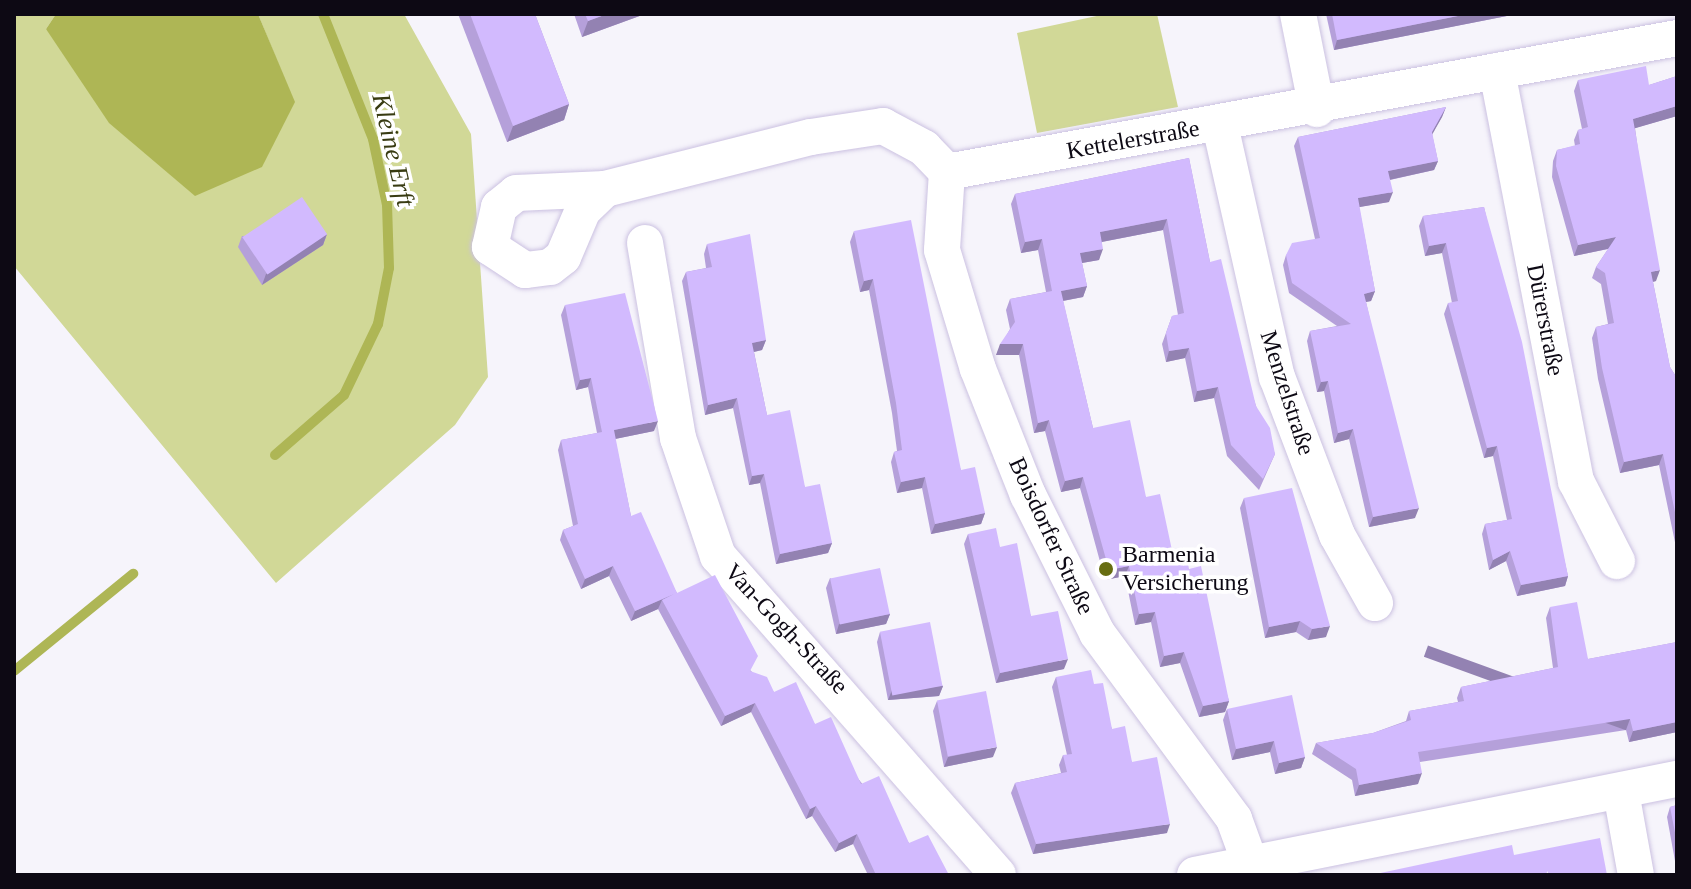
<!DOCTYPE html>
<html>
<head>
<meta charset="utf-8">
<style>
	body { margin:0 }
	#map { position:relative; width:1691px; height:889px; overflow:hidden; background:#f6f4fb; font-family:"Times New Roman",serif }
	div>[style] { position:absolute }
	.green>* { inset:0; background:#d1d897 }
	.water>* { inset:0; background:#aeb655 }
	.stream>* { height:10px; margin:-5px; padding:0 5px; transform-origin:5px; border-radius:5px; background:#aeb655 }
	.roads { filter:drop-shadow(0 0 2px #cbc1e1) drop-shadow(0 0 2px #cbc1e1) }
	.minor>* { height:36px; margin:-18px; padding:0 18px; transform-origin:18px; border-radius:18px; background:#fff }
	.wall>* { inset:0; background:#b5a0da }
	.shaded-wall>* { inset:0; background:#9382b2; transform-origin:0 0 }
	.building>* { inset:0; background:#d2bafe; transform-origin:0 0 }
	.dots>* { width:22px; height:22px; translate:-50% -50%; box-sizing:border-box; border:4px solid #fff; border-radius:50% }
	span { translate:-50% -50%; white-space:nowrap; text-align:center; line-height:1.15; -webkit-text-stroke:7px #fff; paint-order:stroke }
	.street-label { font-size:24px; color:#0d0914 }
	.poi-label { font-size:24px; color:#0d0914 }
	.left { translate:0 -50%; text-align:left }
	.water-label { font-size:26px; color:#383b12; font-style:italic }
	.frame { position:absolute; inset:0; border:16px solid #0d0914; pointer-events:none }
</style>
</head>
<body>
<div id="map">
	<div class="green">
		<div style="clip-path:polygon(14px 14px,56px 14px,46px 29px,294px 102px,258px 14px,404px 14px,471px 134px,488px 377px,455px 425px,276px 583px,14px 266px)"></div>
		<div style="clip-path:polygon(1106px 14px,1157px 14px,1178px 107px,1037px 133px,1017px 33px)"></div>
	</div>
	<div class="water">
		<div style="clip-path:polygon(56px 14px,258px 14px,295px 102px,262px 167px,195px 196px,109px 123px,46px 29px)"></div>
	</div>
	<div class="stream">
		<div style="left:275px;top:455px;width:91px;rotate:-41deg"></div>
		<div style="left:344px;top:395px;width:79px;rotate:-64.4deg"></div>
		<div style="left:378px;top:324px;width:57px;rotate:-78.9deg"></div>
		<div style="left:389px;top:268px;width:63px;rotate:-91.8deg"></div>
		<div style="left:387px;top:205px;width:67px;rotate:-102deg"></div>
		<div style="left:373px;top:139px;width:135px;rotate:-111.8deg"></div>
		<div style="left:14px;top:671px;width:154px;rotate:-39.2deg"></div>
	</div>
	<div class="roads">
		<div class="minor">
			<div style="left:1298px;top:14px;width:97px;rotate:78.7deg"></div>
			<div style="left:1497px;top:71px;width:418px;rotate:79.1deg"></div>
			<div style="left:1576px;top:481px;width:90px;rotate:62.9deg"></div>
			<div style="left:1220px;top:125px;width:258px;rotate:77.3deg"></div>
			<div style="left:1277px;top:377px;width:169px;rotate:69.2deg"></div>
			<div style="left:1337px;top:535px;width:78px;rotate:60.8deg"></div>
			<div style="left:947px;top:172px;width:78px;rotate:93.7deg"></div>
			<div style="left:942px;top:250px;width:124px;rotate:73.2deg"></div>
			<div style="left:978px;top:369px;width:136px;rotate:68.4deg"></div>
			<div style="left:1028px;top:495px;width:154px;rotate:63.4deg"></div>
			<div style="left:1097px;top:633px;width:231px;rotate:53.6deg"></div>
			<div style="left:1234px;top:819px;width:47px;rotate:70deg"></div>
			<div style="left:605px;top:189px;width:30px;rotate:136deg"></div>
			<div style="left:583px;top:210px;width:51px;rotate:113.1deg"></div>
			<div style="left:563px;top:257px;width:16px;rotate:142deg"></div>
			<div style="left:550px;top:267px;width:25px;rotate:173deg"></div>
			<div style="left:525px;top:270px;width:42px;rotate:-146.7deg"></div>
			<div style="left:490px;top:247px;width:41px;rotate:-77.3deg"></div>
			<div style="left:499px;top:207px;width:22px;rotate:-39deg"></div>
			<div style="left:516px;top:193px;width:89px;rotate:-2.6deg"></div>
			<div style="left:605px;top:189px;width:212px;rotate:-14.2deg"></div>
			<div style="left:811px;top:137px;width:73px;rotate:-8.7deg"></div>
			<div style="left:883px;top:126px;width:47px;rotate:28.2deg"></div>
			<div style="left:924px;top:148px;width:33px;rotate:46deg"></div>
			<div style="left:947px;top:172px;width:742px;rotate:-10.4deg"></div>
			<div style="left:645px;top:243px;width:198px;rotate:80.4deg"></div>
			<div style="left:678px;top:438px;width:125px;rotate:71.3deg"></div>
			<div style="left:718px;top:556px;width:424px;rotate:48.7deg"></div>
			<div style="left:1621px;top:792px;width:84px;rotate:79.8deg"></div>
			<div style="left:1195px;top:875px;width:491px;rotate:-11.3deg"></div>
		</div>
	</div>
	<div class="wall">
		<div style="clip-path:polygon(458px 14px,535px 14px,569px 104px,564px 120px,507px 142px)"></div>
		<div style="clip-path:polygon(574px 14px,645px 14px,582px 37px)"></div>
		<div style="clip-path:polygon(1326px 14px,1517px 14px,1334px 50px)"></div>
		<div style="clip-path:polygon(1677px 76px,1677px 116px,1635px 128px,1656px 281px,1653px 282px,1670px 367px,1677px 378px,1677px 552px,1659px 465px,1620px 473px,1598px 379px,1592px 338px,1596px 327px,1608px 324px,1601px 284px,1592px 278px,1596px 267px,1608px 249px,1574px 256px,1552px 177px,1553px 161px,1557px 150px,1575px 146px,1574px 140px,1578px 130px,1582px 129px,1574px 91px,1578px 80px,1649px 85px)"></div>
		<div style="clip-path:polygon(1446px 107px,1442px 117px,1432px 134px,1438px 161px,1434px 170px,1390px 180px,1389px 202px,1359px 207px,1375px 291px,1371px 301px,1366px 302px,1415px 518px,1369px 527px,1349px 439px,1334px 443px,1324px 391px,1317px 392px,1307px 341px,1310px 331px,1337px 326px,1289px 293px,1283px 265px,1286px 255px,1315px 239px,1294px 146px,1298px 137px)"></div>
		<div style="clip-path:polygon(1189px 158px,1210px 262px,1256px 406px,1275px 454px,1259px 490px,1227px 456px,1214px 398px,1194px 402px,1185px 358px,1166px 362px,1162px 344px,1172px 316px,1178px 315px,1163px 230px,1102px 242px,1099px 260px,1082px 263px,1087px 286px,1083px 297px,1063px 301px,1093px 428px,1146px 497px,1173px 555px,1189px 569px,1229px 701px,1225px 712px,1199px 717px,1180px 663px,1160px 667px,1151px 622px,1135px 625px,1125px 576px,1105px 580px,1080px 488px,1061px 492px,1045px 431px,1034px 433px,1019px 355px,996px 355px,1010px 329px,1006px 310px,1010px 299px,1046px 292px,1038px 250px,1021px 253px,1011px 204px,1015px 194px)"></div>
		<div style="clip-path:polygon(1484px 207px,1568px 576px,1565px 586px,1517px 596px,1506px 561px,1489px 570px,1482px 534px,1485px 524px,1507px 520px,1493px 456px,1484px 458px,1444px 314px,1448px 303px,1452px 303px,1442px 253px,1425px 256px,1419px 226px,1423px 216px)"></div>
		<div style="clip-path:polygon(854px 231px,961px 470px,985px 513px,981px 524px,931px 534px,922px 488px,897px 493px,891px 462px,894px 452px,897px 451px,892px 413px,869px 290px,860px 292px,850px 242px)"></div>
		<div style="clip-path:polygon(327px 234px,323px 245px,262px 285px,238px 247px,242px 236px)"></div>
		<div style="clip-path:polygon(707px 244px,766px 340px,762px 350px,754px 352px,767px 415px,805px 487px,832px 543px,828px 553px,776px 564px,760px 483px,749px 485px,733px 408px,705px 415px,682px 281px,686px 272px,706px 268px,704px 254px)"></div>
		<div style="clip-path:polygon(565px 305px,654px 431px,615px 439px,631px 516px,677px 593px,751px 671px,774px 692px,815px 724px,909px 843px,949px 875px,868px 875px,853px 844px,835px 852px,812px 816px,806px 819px,751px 712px,721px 726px,658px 609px,631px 621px,609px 576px,581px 589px,560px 540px,563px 530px,573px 526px,558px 450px,561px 440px,597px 433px,588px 387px,576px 390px,561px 315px)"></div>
		<div style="clip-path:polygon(1244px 498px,1326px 637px,1308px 640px,1296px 632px,1265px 638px,1240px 508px)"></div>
		<div style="clip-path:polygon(968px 534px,1000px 547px,1031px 616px,1064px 669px,996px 683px,964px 544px)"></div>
		<div style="clip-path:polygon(830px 578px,890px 614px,886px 624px,836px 634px,826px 588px)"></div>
		<div style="clip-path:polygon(1550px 607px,1588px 659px,1677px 642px,1677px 732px,1629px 742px,1626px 730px,1420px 762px,1418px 784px,1355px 796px,1352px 780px,1312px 754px,1316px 743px,1373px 733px,1406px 721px,1409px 711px,1458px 702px,1457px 698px,1461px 687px,1553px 668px,1546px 618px)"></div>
		<div style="clip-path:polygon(880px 632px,943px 686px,939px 696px,888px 700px,877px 642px)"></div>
		<div style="clip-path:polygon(1056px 677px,1094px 684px,1112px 729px,1132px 762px,1167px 833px,1033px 854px,1011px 793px,1015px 783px,1061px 773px,1059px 765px,1063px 755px,1067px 755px,1052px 687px)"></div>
		<div style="clip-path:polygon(937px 701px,993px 757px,944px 767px,933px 711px)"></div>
		<div style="clip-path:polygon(1227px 709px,1305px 757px,1301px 768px,1275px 774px,1270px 752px,1232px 760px,1223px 720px)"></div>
		<div style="clip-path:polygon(1677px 805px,1677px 872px,1667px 817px,1670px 807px)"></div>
	</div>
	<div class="shaded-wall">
		<div style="clip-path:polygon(607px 14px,645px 14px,582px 37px,588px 21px)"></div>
		<div style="clip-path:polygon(1468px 14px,1517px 14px,1334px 50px,1337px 40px)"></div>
		<div style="clip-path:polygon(569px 104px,564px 120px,507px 142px,513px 126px)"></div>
		<div style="clip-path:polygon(1677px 106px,1677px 116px,1629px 130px,1633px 119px)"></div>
		<div style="clip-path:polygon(1446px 107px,1442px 117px,1428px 142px,1432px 132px)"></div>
		<div style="clip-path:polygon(1438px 161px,1434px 170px,1384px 181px,1388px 171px)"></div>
		<div style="clip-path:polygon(1393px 192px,1389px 202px,1354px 208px,1358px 198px)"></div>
		<div style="clip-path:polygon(1167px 219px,1163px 230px,1096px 243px,1100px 232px)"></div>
		<div style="clip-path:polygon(327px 234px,323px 245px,262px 285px,266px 274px)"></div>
		<div style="clip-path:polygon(1616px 237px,1612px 248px,1574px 256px,1578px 245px)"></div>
		<div style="clip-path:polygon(1042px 239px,1038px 250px,1021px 253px,1025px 242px)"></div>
		<div style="clip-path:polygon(1446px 243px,1442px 253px,1425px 256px,1429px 246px)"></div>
		<div style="clip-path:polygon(1103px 249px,1099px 260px,1076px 264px,1080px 253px)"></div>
		<div style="clip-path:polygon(1660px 270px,1656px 281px,1647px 283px,1651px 272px)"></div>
		<div style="clip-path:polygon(873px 279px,869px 290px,860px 292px,864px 281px)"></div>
		<div style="clip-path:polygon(1087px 286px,1083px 297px,1057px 302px,1061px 291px)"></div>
		<div style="clip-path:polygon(1375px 291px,1371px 301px,1360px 303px,1364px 294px)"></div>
		<div style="clip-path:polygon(766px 340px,762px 350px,749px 353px,752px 343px)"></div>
		<div style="clip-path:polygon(1000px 344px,1023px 344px,1019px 355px,996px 355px)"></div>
		<div style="clip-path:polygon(1189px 348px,1185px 358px,1166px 362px,1169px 351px)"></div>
		<div style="clip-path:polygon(591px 378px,588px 387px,576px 390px,580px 380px)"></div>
		<div style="clip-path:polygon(1328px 381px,1324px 391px,1317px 392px,1321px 382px)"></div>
		<div style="clip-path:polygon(1218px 387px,1214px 398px,1194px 402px,1197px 391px)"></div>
		<div style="clip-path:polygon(737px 398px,733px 408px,705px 415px,708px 405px)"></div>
		<div style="clip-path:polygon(1049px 420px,1045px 431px,1034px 433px,1038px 423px)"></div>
		<div style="clip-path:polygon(658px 421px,654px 431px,610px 440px,614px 430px)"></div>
		<div style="clip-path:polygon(1353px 429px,1349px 439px,1334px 443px,1338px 433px)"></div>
		<div style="clip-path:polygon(1497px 446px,1493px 456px,1484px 458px,1487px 448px)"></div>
		<div style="clip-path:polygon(1663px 454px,1659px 465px,1620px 473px,1624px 462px)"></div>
		<div style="clip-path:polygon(764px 474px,760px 483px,749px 485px,752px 476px)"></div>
		<div style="clip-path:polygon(925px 477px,922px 488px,897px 493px,901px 482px)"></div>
		<div style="clip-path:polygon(1083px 477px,1080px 488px,1061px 492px,1065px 481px)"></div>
		<div style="clip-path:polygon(1419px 508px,1415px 518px,1369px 527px,1373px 517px)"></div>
		<div style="clip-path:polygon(985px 513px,981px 524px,931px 534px,935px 524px)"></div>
		<div style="clip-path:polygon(832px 543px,828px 553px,776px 564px,780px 554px)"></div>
		<div style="clip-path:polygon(1510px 551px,1506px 561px,1489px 570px,1493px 560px)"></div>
		<div style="clip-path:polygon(613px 566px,609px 576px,581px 589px,585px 579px)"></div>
		<div style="clip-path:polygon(1129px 566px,1125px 576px,1105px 580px,1109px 570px)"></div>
		<div style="clip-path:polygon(1568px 576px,1565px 586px,1517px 596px,1521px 585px)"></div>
		<div style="clip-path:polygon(674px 594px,662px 600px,658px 609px,631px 621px,635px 611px)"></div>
		<div style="clip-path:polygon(1155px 612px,1151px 622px,1135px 625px,1139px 614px)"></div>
		<div style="clip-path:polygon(890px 614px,886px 624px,836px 634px,839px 624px)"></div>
		<div style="clip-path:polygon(1300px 621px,1296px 632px,1265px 638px,1269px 627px)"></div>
		<div style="clip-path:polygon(1330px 626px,1326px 637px,1308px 640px,1312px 629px)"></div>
		<div style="clip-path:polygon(1184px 652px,1180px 663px,1160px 667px,1164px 656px)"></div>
		<div style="clip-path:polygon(1068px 659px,1064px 669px,996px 683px,1000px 673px)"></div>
		<div style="clip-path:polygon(943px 686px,939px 696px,888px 700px,892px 690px)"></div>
		<div style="clip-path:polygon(1229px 701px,1225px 712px,1199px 717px,1203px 706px)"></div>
		<div style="clip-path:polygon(755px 703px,751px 712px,721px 726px,725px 716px)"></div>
		<div style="left:1630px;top:719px;width:12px;height:215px;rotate:110deg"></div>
		<div style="clip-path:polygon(1677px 722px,1677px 732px,1629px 742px,1633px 731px)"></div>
		<div style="clip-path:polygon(1274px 741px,1270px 752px,1232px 760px,1236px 749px)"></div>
		<div style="clip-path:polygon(997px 747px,993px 757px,944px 767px,948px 757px)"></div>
		<div style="clip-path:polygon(1305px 757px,1301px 768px,1275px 774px,1279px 763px)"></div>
		<div style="clip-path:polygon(1422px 773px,1418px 784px,1355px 796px,1359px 785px)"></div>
		<div style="clip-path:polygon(816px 806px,812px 816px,806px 819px,810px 809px)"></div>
		<div style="clip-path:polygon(1170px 824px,1167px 833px,1033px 854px,1036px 844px)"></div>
		<div style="clip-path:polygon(857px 834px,853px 844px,835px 852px,839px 843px)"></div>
	</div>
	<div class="building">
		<div style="clip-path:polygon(470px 14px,535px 14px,569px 104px,513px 126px)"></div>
		<div style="clip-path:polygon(585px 14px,607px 14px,588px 21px)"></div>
		<div style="clip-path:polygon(1332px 14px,1468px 14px,1337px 40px)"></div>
		<div style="clip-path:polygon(1646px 66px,1649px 85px,1677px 76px,1677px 106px,1633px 119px,1660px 270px,1651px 272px,1670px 367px,1677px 378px,1677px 522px,1663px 454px,1624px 462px,1602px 368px,1596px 327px,1614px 323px,1605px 273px,1596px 267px,1616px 237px,1578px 245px,1556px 166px,1557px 150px,1580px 144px,1578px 130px,1588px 127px,1578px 80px)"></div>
		<div style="clip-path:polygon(1446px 107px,1432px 132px,1438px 161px,1388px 171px,1393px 192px,1358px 198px,1375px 291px,1364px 294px,1419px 508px,1373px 517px,1353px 429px,1338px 433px,1328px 381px,1321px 382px,1310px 331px,1351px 324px,1292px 283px,1286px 255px,1292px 243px,1320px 238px,1298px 137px)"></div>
		<div style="clip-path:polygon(1189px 158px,1210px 262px,1221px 259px,1256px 406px,1270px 428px,1275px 454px,1263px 479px,1231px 445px,1218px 387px,1197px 391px,1189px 348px,1169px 351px,1166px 333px,1172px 316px,1184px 313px,1167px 219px,1100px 232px,1103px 249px,1080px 253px,1087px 286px,1061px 291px,1093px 428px,1130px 420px,1146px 497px,1160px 494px,1173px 555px,1186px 553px,1189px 569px,1201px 566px,1229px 701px,1203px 706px,1184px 652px,1164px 656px,1155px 612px,1139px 614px,1129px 566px,1109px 570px,1083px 477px,1065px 481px,1049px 420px,1038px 423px,1023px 344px,1000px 344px,1015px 322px,1010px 299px,1052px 291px,1042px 239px,1025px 242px,1015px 194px)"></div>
		<div style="left:302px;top:197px;width:45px;height:72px;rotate:56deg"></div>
		<div style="clip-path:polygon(1484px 207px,1522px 342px,1568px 576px,1521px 585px,1510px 551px,1493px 560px,1485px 524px,1512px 519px,1497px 446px,1487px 448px,1448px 303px,1458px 301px,1446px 243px,1429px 246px,1423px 216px)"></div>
		<div style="clip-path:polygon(911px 220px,961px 470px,975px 467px,985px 513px,935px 524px,925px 477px,901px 482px,894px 452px,902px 450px,896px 403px,873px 279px,864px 281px,854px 231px)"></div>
		<div style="clip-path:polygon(750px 234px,766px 340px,752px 343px,767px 415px,790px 410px,805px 487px,820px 484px,832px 543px,780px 554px,764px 474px,752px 476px,737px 398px,708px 405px,686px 272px,712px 267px,707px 244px)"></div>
		<div style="clip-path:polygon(625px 293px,658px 421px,614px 430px,631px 516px,641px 512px,677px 593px,715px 575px,758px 656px,750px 671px,767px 677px,774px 692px,796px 682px,815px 724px,831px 717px,861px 784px,879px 776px,909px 843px,928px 835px,949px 875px,876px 875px,857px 834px,839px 843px,816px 806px,810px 809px,755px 703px,725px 716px,662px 600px,674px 594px,635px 611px,613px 566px,585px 579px,563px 530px,578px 524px,561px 440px,602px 432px,591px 378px,580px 380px,565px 305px)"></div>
		<div style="clip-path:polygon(1292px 488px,1330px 626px,1312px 629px,1300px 621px,1269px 627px,1244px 498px)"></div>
		<div style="clip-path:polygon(996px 528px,1000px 547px,1017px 543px,1031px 616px,1058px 611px,1068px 659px,1000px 673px,968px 534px)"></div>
		<div style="left:880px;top:568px;width:47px;height:51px;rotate:78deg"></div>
		<div style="clip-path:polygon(1577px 602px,1588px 659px,1677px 642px,1677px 722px,1633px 731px,1630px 719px,1418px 752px,1422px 773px,1359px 785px,1356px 769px,1316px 743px,1373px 733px,1411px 720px,1409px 711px,1464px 701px,1461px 687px,1558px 667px,1550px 607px)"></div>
		<div style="left:930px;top:622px;width:65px;height:51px;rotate:79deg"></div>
		<div style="clip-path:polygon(1091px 670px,1094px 684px,1103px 683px,1112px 729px,1125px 726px,1132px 762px,1157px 757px,1170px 824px,1036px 844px,1015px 783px,1067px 772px,1063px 755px,1072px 754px,1056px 677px)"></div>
		<div style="left:986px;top:691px;width:57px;height:50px;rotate:79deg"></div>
		<div style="clip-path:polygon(1292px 695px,1305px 757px,1279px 763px,1274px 741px,1236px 749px,1227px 709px)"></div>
		<div style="clip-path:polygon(1677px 805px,1677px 843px,1670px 807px)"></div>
		<div style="clip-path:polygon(1600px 838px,1607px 875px,1548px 875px,1548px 871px,1545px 875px,1371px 875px,1512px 845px,1514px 855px)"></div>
	</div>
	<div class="dots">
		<div style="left:1106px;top:569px;background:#676d11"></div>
	</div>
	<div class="street-label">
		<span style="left:1133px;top:140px;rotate:-10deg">Kettelerstraße</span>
		<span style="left:1545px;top:320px;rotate:79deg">Dürerstraße</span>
		<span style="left:1287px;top:393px;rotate:72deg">Menzelstraße</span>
		<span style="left:1051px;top:536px;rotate:65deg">Boisdorfer Straße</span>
		<span style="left:786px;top:629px;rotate:47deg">Van-Gogh-Straße</span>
	</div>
	<div class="poi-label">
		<span class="left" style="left:1122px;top:569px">Barmenia<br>Versicherung</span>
	</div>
	<div class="water-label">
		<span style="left:393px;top:150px;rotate:77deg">Kleine Erft</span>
	</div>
	<div class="frame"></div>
</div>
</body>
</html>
